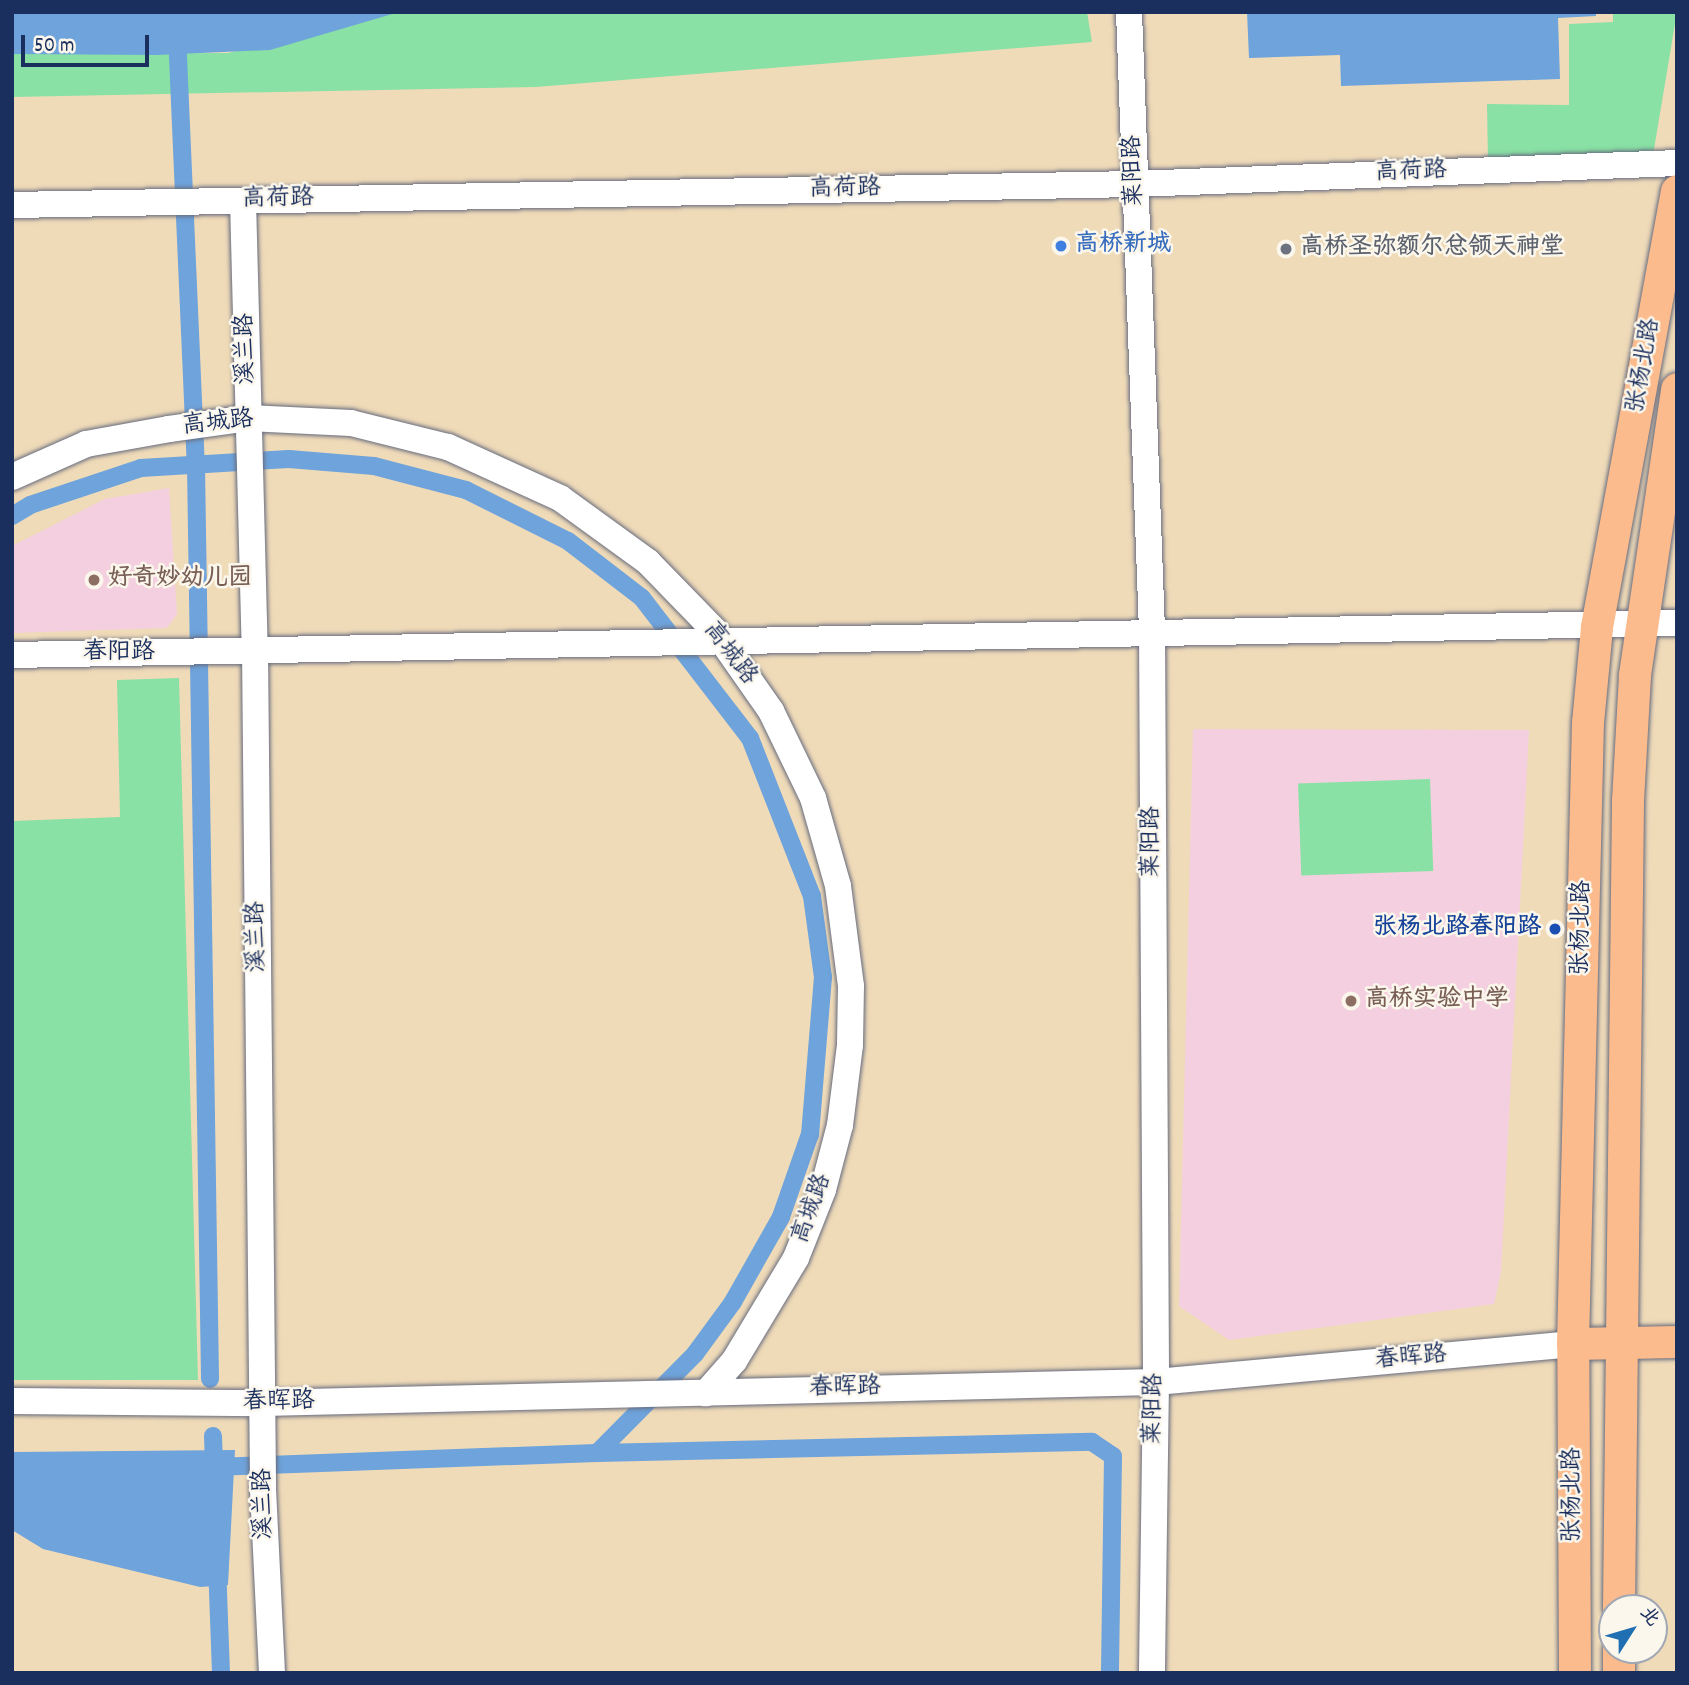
<!DOCTYPE html>
<html>
<head>
<meta charset="utf-8">
<style>
	body { margin:0 }
	#map { position:relative; width:1689px; height:1685px; overflow:hidden; background:#f0dbb9; font-family:Dekko,"LXGW WenKai TC",sans-serif }
	div>[style] { position:absolute }
	.built>* { inset:0; background:#f3cfdf }
	.green>* { inset:0; background:#89e1a5; transform-origin:0 0 }
	.water>* { inset:0; background:#6ea3db }
	.canal>* { height:18px; margin:-9px; padding:0 9px; transform-origin:9px; border-radius:9px; background:#6ea3db }
	.roads { filter:drop-shadow(0 0 2px #666b7e) drop-shadow(0 0 2px #666b7e) }
	.minor>* { height:26px; margin:-13px; padding:0 13px; transform-origin:13px; border-radius:13px; background:#fff }
	.major>* { height:32px; margin:-16px; padding:0 16px; transform-origin:16px; border-radius:16px; background:#fbbb8d }
	.dots>* { width:19px; height:19px; translate:-50% -50%; box-sizing:border-box; border:4px solid #fbf7ec; border-radius:50% }
	span { translate:-50% -50%; white-space:nowrap; text-align:center; line-height:1.15; -webkit-text-stroke:5px #fbf7ec; paint-order:stroke }
	.street-label { font-size:24px; color:#1b2f5e }
	.shop-label { font-size:24px; color:#366cbe; font-weight:700 }
	.left { translate:0 -50%; text-align:left }
	.worship-label { font-size:24px; color:#5b616d; font-weight:700 }
	.education-label { font-size:24px; color:#785e54; font-weight:700 }
	.transit-label { font-size:24px; color:#164399; font-weight:700 }
	.right { translate:-100% -50%; text-align:right }
	.frame { position:absolute; inset:0; border:14px solid #1b2f5e; pointer-events:none }
	.north { position:absolute; left:1598px; top:1594px; width:70px; height:70px; box-sizing:border-box; background:#fbf7ec; border:2px solid #a1a7b3; border-radius:50%; rotate:53deg; font-size:19px; font-weight:700; line-height:28px; text-align:center; color:#1b2f5e }
	.north::after { content:''; display:block; margin:auto; width:24px; height:32px; background:#1f6fb2; clip-path:polygon(50% 0,100% 100%,50% 72%,0 100%) }
	.scale { position:absolute; left:21px; top:35px; width:128px; height:32px; box-sizing:border-box; border:4px solid #1b2f5e; border-top:0; padding-left:9px; font-size:21px; line-height:24px; white-space:nowrap; color:#1b2f5e; -webkit-text-stroke:5px #fbf7ec; paint-order:stroke }
</style>
</head>
<body>
<div id="map">
	<div class="built">
		<div style="clip-path:polygon(169px 488px,177px 614px,167px 628px,12px 633px,12px 546px,105px 499px)"></div>
		<div style="clip-path:polygon(1193px 729px,1529px 730px,1501px 1272px,1494px 1304px,1229px 1340px,1179px 1306px)"></div>
	</div>
	<div class="green">
		<div style="clip-path:polygon(12px 12px,240px 12px,172px 16px)"></div>
		<div style="clip-path:polygon(399px 12px,1087px 12px,1092px 42px,536px 87px,12px 97px,12px 54px,228px 53px)"></div>
		<div style="clip-path:polygon(1613px 12px,1677px 12px,1653px 155px,1488px 163px,1487px 104px,1569px 105px,1569px 24px,1613px 22px)"></div>
		<div style="clip-path:polygon(179px 678px,198px 1380px,12px 1380px,12px 821px,120px 817px,117px 680px)"></div>
		<div style="left:1430px;top:779px;width:92px;height:132px;rotate:88deg"></div>
	</div>
	<div class="water">
		<div style="clip-path:polygon(240px 12px,399px 12px,270px 50px,157px 55px,12px 54px,12px 14px)"></div>
		<div style="clip-path:polygon(1247px 12px,1596px 12px,1596px 16px,1558px 18px,1560px 79px,1341px 86px,1340px 55px,1249px 58px)"></div>
		<div style="clip-path:polygon(235px 1450px,228px 1585px,200px 1587px,43px 1549px,12px 1530px,12px 1452px)"></div>
	</div>
	<div class="canal">
		<div style="left:177px;top:34px;width:432px;rotate:87.5deg"></div>
		<div style="left:196px;top:466px;width:913px;rotate:89.12deg"></div>
		<div style="left:12px;top:516px;width:21px;rotate:-31deg"></div>
		<div style="left:30px;top:505px;width:117px;rotate:-18.4deg"></div>
		<div style="left:141px;top:468px;width:148px;rotate:-3.5deg"></div>
		<div style="left:289px;top:459px;width:85px;rotate:4.7deg"></div>
		<div style="left:374px;top:466px;width:95px;rotate:14.6deg"></div>
		<div style="left:466px;top:490px;width:114px;rotate:26.6deg"></div>
		<div style="left:568px;top:541px;width:93px;rotate:37.6deg"></div>
		<div style="left:642px;top:598px;width:177px;rotate:52.4deg"></div>
		<div style="left:750px;top:738px;width:170px;rotate:68.6deg"></div>
		<div style="left:812px;top:896px;width:82px;rotate:82.3deg"></div>
		<div style="left:823px;top:977px;width:158px;rotate:94.7deg"></div>
		<div style="left:810px;top:1134px;width:88px;rotate:109.3deg"></div>
		<div style="left:781px;top:1217px;width:98px;rotate:119.5deg"></div>
		<div style="left:733px;top:1302px;width:64px;rotate:126.2deg"></div>
		<div style="left:695px;top:1354px;width:139px;rotate:134.7deg"></div>
		<div style="left:213px;top:1436px;width:37px;rotate:88deg"></div>
		<div style="left:212px;top:1467px;width:385px;rotate:-2.1deg"></div>
		<div style="left:597px;top:1453px;width:495px;rotate:-1.3deg"></div>
		<div style="left:1092px;top:1442px;width:25px;rotate:34deg"></div>
		<div style="left:1113px;top:1456px;width:217px;rotate:90.8deg"></div>
		<div style="left:217px;top:1564px;width:109px;rotate:87.9deg"></div>
	</div>
	<div class="roads">
		<div class="minor">
			<div style="left:1129px;top:12px;width:619px;rotate:87.87deg"></div>
			<div style="left:1152px;top:631px;width:751px;rotate:89.69deg"></div>
			<div style="left:1156px;top:1382px;width:291px;rotate:90.8deg"></div>
			<div style="left:243px;top:201px;width:448px;rotate:88.5deg"></div>
			<div style="left:255px;top:649px;width:840px;rotate:89.45deg"></div>
			<div style="left:263px;top:1489px;width:184px;rotate:87.2deg"></div>
			<div style="left:12px;top:205px;width:1124px;rotate:-1.07deg"></div>
			<div style="left:1136px;top:184px;width:541px;rotate:-2.22deg"></div>
			<div style="left:12px;top:477px;width:81px;rotate:-24deg"></div>
			<div style="left:86px;top:444px;width:84px;rotate:-10.2deg"></div>
			<div style="left:169px;top:429px;width:80px;rotate:-7.9deg"></div>
			<div style="left:248px;top:418px;width:103px;rotate:2.8deg"></div>
			<div style="left:351px;top:423px;width:100px;rotate:13.9deg"></div>
			<div style="left:448px;top:447px;width:123px;rotate:24.5deg"></div>
			<div style="left:560px;top:498px;width:109px;rotate:36deg"></div>
			<div style="left:648px;top:562px;width:96px;rotate:45.8deg"></div>
			<div style="left:715px;top:631px;width:98px;rotate:55deg"></div>
			<div style="left:771px;top:711px;width:97px;rotate:64.2deg"></div>
			<div style="left:813px;top:798px;width:91px;rotate:74.1deg"></div>
			<div style="left:838px;top:886px;width:101px;rotate:82.6deg"></div>
			<div style="left:851px;top:986px;width:59px;rotate:91deg"></div>
			<div style="left:850px;top:1045px;width:81px;rotate:97.1deg"></div>
			<div style="left:840px;top:1125px;width:67px;rotate:104.7deg"></div>
			<div style="left:823px;top:1190px;width:73px;rotate:111.7deg"></div>
			<div style="left:796px;top:1258px;width:120px;rotate:121deg"></div>
			<div style="left:734px;top:1361px;width:43px;rotate:131.2deg"></div>
			<div style="left:12px;top:655px;width:1665px;rotate:-1.1deg"></div>
			<div style="left:12px;top:1401px;width:251px;rotate:0.5deg"></div>
			<div style="left:263px;top:1403px;width:893px;rotate:-1.35deg"></div>
			<div style="left:1156px;top:1382px;width:419px;rotate:-5.2deg"></div>
		</div>
		<div class="major">
			<div style="left:1573px;top:1344px;width:104px;rotate:-1.1deg"></div>
			<div style="left:1619px;top:1608px;width:807px;rotate:-89.36deg"></div>
			<div style="left:1628px;top:801px;width:126px;rotate:-86.8deg"></div>
			<div style="left:1635px;top:675px;width:289px;rotate:-81.6deg"></div>
			<div style="left:1575px;top:1673px;width:329px;rotate:-90.3deg"></div>
			<div style="left:1573px;top:1344px;width:621px;rotate:-88.62deg"></div>
			<div style="left:1588px;top:723px;width:96px;rotate:-84.6deg"></div>
			<div style="left:1597px;top:627px;width:443px;rotate:-79.6deg"></div>
			<div style="left:1619px;top:1673px;width:23px;rotate:-90deg"></div>
		</div>
	</div>
	<div class="dots">
		<div style="left:1061px;top:246px;background:#3f7fe0"></div>
		<div style="left:1286px;top:249px;background:#6b7280"></div>
		<div style="left:94px;top:580px;background:#8d6e63"></div>
		<div style="left:1555px;top:929px;background:#1a4fb4"></div>
		<div style="left:1351px;top:1001px;background:#8d6e63"></div>
	</div>
	<div class="street-label">
		<span style="left:1135px;top:171px;rotate:-92deg">莱阳路</span>
		<span style="left:1411px;top:173px;rotate:-2deg">高荷路</span>
		<span style="left:845px;top:190px;rotate:-1deg">高荷路</span>
		<span style="left:278px;top:200px;rotate:-1deg">高荷路</span>
		<span style="left:247px;top:349px;rotate:-91deg">溪兰路</span>
		<span style="left:1645px;top:366px;rotate:-80deg">张杨北路</span>
		<span style="left:218px;top:424px;rotate:-6deg">高城路</span>
		<span style="left:119px;top:654px">春阳路</span>
		<span style="left:729px;top:654px;rotate:53deg">高城路</span>
		<span style="left:1153px;top:842px;rotate:-90deg">莱阳路</span>
		<span style="left:1583px;top:928px;rotate:-89deg">张杨北路</span>
		<span style="left:258px;top:937px;rotate:-91deg">溪兰路</span>
		<span style="left:813px;top:1209px;rotate:-70deg">高城路</span>
		<span style="left:1411px;top:1359px;rotate:-5deg">春晖路</span>
		<span style="left:845px;top:1389px;rotate:-1deg">春晖路</span>
		<span style="left:279px;top:1403px;rotate:-1deg">春晖路</span>
		<span style="left:1155px;top:1409px;rotate:-89deg">莱阳路</span>
		<span style="left:1574px;top:1495px;rotate:-90deg">张杨北路</span>
		<span style="left:265px;top:1504px;rotate:-91deg">溪兰路</span>
	</div>
	<div class="shop-label">
		<span class="left" style="left:1075px;top:246px">高桥新城</span>
	</div>
	<div class="worship-label">
		<span class="left" style="left:1300px;top:249px">高桥圣弥额尔总领天神堂</span>
	</div>
	<div class="education-label">
		<span class="left" style="left:108px;top:580px">好奇妙幼儿园</span>
		<span class="left" style="left:1365px;top:1001px">高桥实验中学</span>
	</div>
	<div class="transit-label">
		<span class="right" style="left:1541px;top:929px">张杨北路春阳路</span>
	</div>
	<div class="frame"></div>
	<div class="north">北</div>
	<div class="scale">50 m</div>
</div>
</body>
</html>
